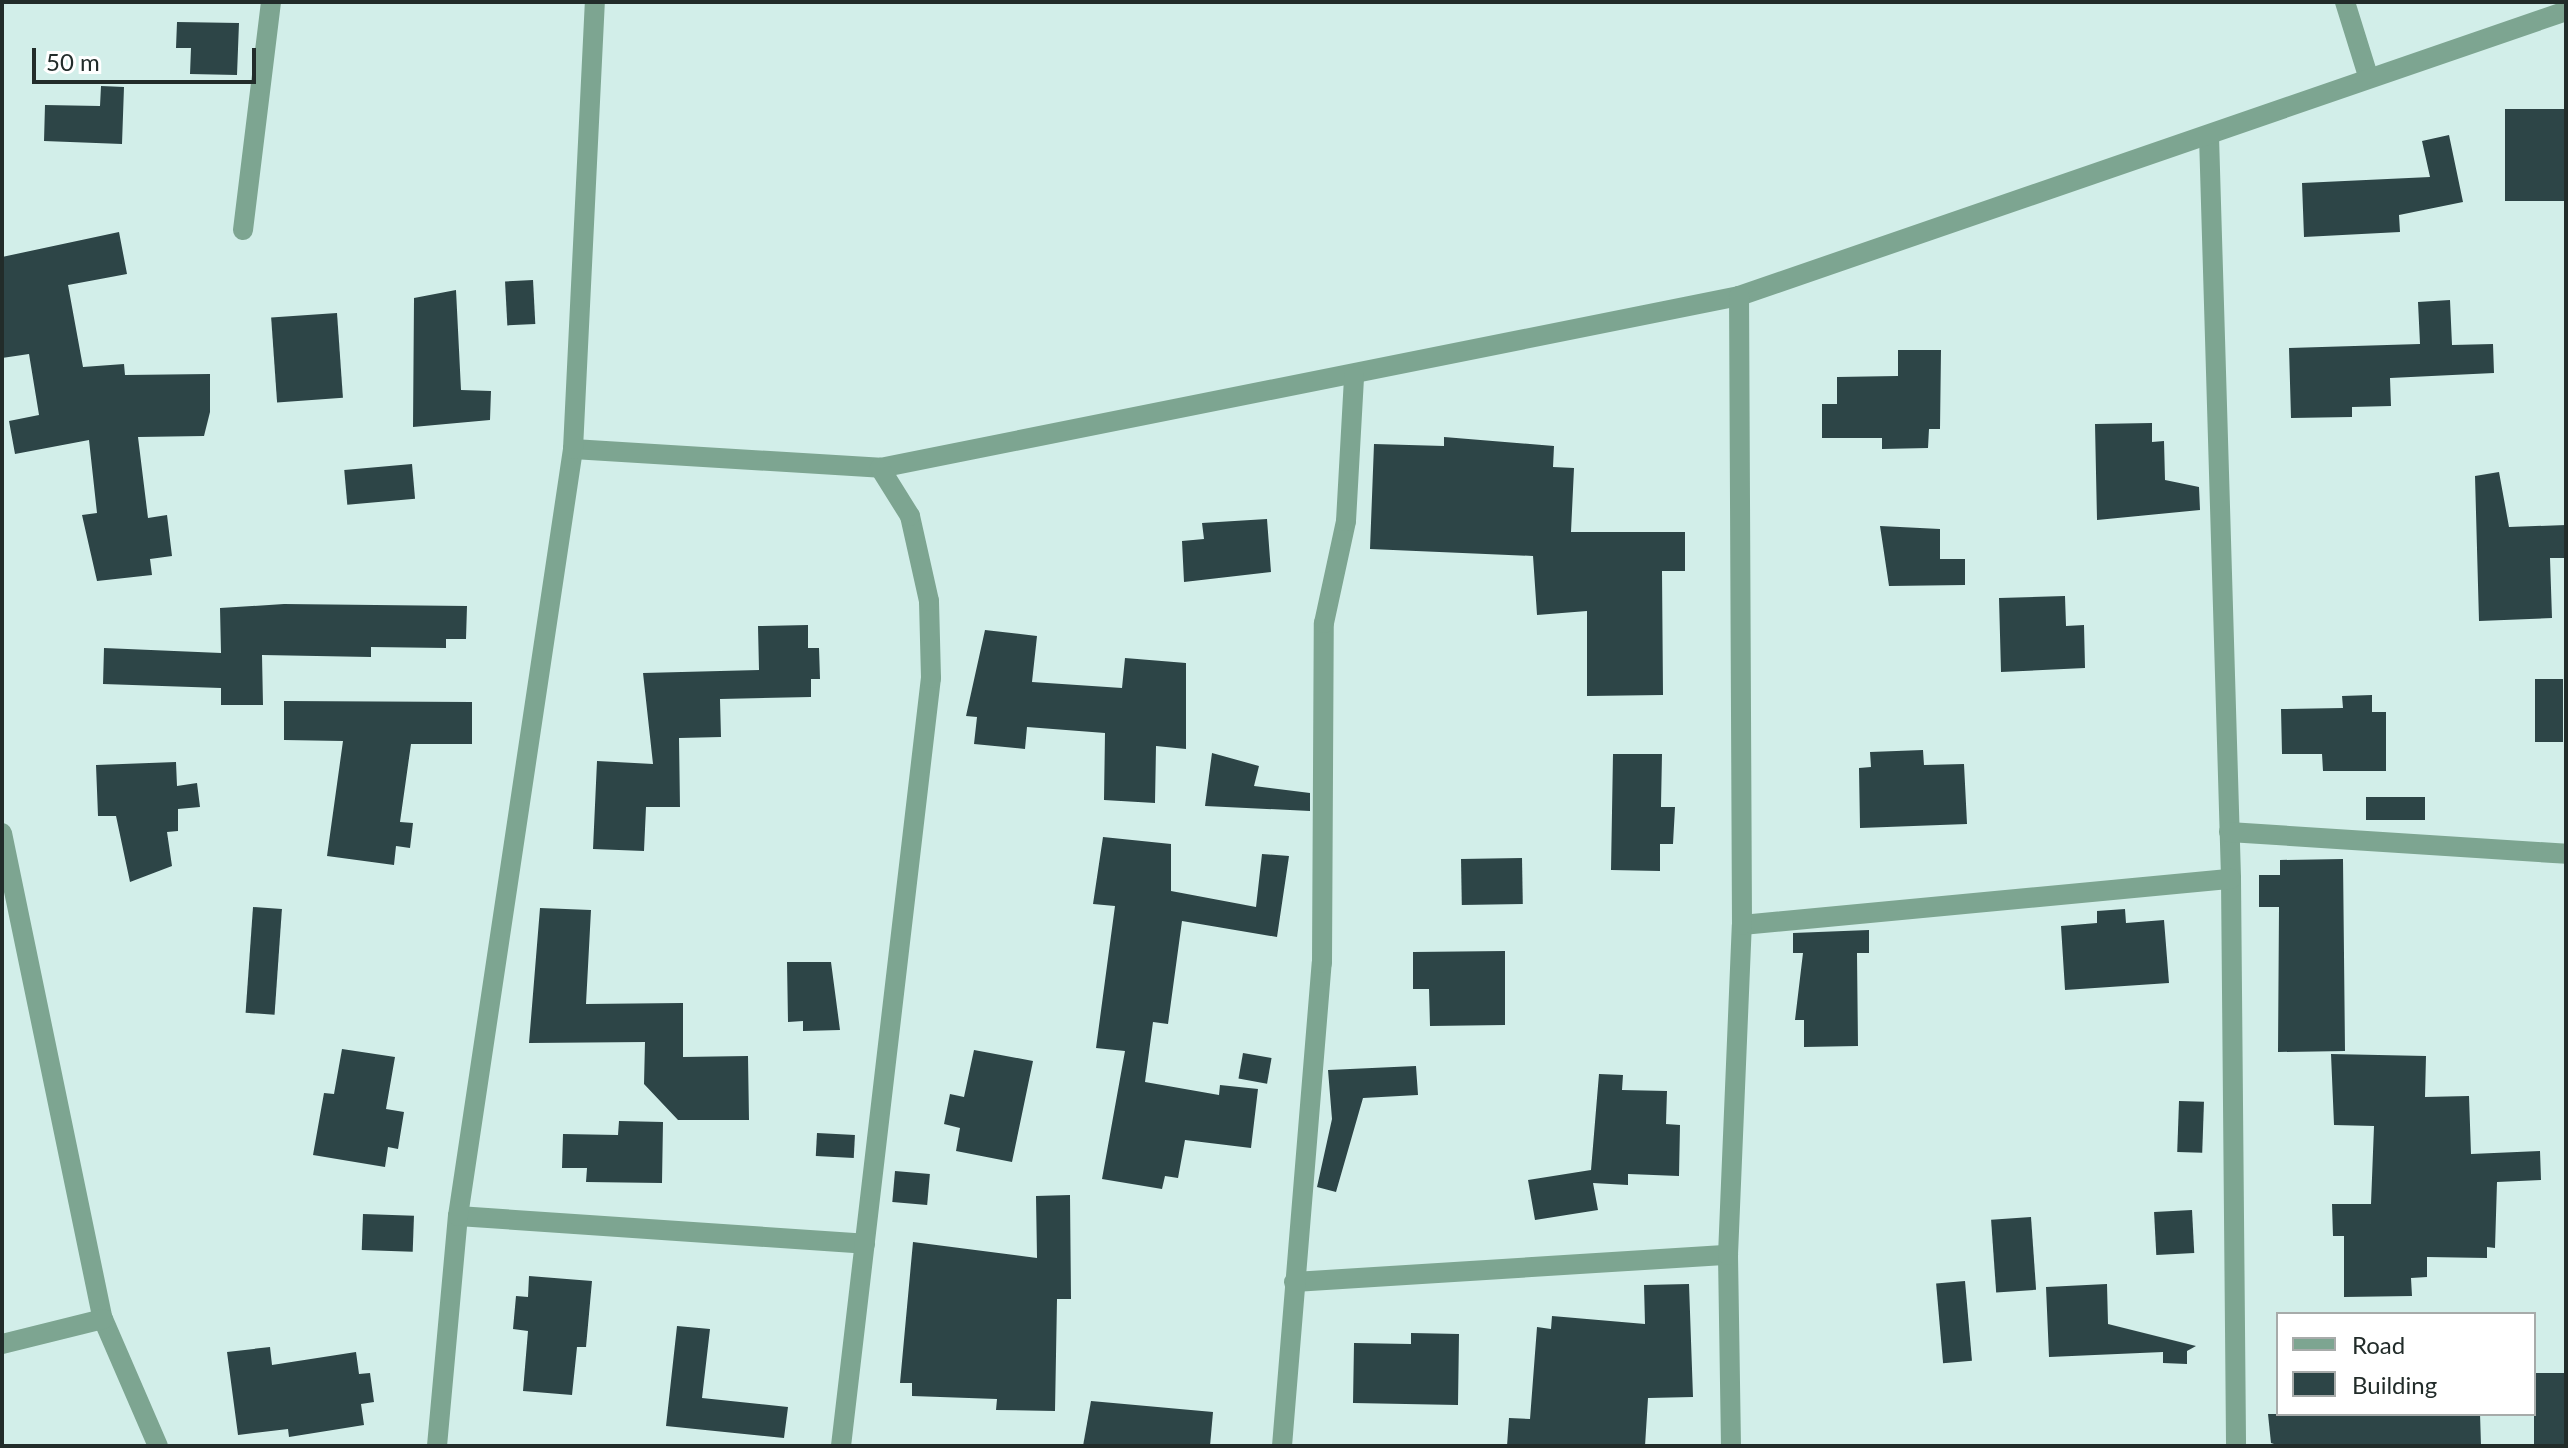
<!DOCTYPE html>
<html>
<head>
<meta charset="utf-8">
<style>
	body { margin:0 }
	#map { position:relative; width:2568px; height:1448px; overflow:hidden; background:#d2eee9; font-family:Lato,sans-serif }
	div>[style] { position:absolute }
	.building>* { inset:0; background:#2d4547; transform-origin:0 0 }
	.minor>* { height:20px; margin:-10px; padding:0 10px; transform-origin:10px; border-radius:10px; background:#7da591 }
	span { translate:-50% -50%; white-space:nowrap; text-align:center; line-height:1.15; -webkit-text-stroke:8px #fff; paint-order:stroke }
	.frame { position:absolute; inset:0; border:4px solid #222c2a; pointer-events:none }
	.legend { position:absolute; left:2276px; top:1312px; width:260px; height:104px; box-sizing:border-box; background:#fff; border:2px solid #a7abaa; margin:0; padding:10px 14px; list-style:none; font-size:24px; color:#222c2a }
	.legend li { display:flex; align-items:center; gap:16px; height:40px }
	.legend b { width:40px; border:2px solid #a7abaa }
	.scale { position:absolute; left:32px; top:48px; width:224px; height:36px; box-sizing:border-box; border:4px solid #222c2a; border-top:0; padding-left:10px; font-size:24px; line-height:28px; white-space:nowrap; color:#222c2a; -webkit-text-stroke:6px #fff; paint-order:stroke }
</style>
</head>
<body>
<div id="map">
	<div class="building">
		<div style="clip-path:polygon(177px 22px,239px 23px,237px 75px,190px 74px,191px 48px,176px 48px)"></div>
		<div style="clip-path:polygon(101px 86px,124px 87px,122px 144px,44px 141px,45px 105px,100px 106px)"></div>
		<div style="left:2505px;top:109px;width:61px;height:92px"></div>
		<div style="clip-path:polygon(2449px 135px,2463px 202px,2399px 215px,2400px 232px,2304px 237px,2302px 183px,2430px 177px,2422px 141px)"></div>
		<div style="clip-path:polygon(119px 232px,127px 274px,68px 285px,83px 367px,124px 364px,125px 375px,210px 374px,210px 412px,204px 436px,138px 437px,148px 518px,167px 515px,172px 556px,150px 559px,152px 575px,97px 581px,82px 515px,97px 513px,89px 440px,15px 454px,9px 421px,39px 415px,29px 354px,2px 358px,2px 257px)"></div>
		<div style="left:533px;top:280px;width:44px;height:28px;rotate:87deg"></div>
		<div style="clip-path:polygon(456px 290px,461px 390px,491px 391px,490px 420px,413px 427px,414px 298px)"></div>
		<div style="clip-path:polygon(2450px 300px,2452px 345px,2493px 344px,2494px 373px,2390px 378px,2391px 406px,2352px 407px,2352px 417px,2291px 418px,2289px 348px,2420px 344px,2418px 302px)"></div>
		<div style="left:337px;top:313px;width:85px;height:66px;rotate:86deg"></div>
		<div style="clip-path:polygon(1898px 350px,1941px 350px,1940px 429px,1929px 429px,1928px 448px,1882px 449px,1882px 438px,1822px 438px,1822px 404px,1837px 404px,1837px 377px,1898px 376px)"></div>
		<div style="clip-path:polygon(2152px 423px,2152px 442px,2164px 441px,2165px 480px,2199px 487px,2200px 510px,2097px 520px,2095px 424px)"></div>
		<div style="clip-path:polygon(1444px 437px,1554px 446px,1553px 467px,1574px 468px,1571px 532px,1685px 532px,1685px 571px,1662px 571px,1663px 695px,1587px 696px,1587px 611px,1537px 615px,1533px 556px,1370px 549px,1374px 444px,1444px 446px)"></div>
		<div style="left:412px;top:464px;width:35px;height:68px;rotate:85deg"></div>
		<div style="clip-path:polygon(2499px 472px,2509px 527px,2566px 525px,2566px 558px,2550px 558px,2552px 618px,2479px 621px,2475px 476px)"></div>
		<div style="clip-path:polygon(1267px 519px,1271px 572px,1184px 582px,1182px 541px,1204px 539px,1202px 523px)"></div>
		<div style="clip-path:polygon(1880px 526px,1940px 529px,1940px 559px,1965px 559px,1965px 585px,1889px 586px)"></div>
		<div style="clip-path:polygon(2065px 596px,2066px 626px,2084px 625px,2085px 668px,2001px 672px,1999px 598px)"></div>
		<div style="clip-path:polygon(284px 604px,467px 606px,466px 639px,446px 639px,446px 648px,371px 647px,371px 657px,262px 655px,263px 705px,221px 705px,221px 688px,103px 684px,104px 648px,221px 653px,220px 608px)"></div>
		<div style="clip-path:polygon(808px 625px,808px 648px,819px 648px,820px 679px,811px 679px,811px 697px,720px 699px,721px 737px,679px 738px,680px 807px,646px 807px,644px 851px,593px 849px,597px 761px,653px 764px,643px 673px,759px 670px,758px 626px)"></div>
		<div style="clip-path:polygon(985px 630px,1037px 636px,1032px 682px,1122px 688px,1125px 658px,1186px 663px,1186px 749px,1156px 746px,1155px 803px,1104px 800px,1105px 733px,1027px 727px,1025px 749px,974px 744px,977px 717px,966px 716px)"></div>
		<div style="left:2563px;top:679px;width:63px;height:28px;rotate:90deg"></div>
		<div style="clip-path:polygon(2372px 695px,2372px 712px,2386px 712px,2386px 771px,2323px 771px,2322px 754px,2282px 754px,2281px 709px,2343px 708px,2342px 696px)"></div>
		<div style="clip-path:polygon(284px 701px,472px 702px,472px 744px,411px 744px,400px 822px,413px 823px,410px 848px,396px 846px,394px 865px,327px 856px,343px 741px,284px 740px)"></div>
		<div style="clip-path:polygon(1923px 750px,1924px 765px,1964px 764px,1967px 824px,1860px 828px,1859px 768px,1871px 767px,1870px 752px)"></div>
		<div style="clip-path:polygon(1212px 753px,1259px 766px,1254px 786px,1310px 793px,1310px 811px,1205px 806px)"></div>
		<div style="clip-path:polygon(1613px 754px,1662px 754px,1661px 807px,1675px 807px,1673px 844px,1660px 844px,1660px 871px,1611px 870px)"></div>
		<div style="clip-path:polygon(176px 762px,177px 786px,197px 783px,200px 807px,178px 809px,178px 831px,167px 832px,172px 866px,130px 882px,116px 816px,98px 816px,96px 765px)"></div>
		<div style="left:2366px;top:797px;width:59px;height:23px"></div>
		<div style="clip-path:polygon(1103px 837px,1171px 844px,1171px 891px,1256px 907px,1262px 854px,1289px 856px,1277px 937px,1182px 921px,1168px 1024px,1153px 1022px,1145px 1082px,1219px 1095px,1220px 1085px,1258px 1089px,1251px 1148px,1185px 1140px,1178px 1178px,1165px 1176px,1162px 1189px,1102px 1179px,1125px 1051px,1096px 1048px,1115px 906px,1093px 904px)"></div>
		<div style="left:1522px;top:858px;width:46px;height:61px;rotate:89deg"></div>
		<div style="clip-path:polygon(2343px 859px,2345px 1051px,2278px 1052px,2279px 907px,2259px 907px,2259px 875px,2280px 875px,2280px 860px)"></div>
		<div style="left:253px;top:907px;width:29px;height:106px;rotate:4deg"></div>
		<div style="clip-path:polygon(540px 908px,591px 910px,586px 1004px,683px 1003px,683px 1057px,748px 1056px,749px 1120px,678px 1120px,644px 1084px,645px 1042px,529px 1043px)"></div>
		<div style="clip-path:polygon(2125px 909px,2126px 923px,2164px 920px,2169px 983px,2065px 990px,2061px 926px,2097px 923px,2097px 911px)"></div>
		<div style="clip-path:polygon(1869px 930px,1869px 953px,1857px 953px,1858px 1046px,1804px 1047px,1804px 1020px,1795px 1020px,1803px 953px,1793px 953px,1793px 933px)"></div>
		<div style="clip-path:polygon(1505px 951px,1505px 1025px,1430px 1026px,1429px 989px,1413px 989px,1413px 952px)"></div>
		<div style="clip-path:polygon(787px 962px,831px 962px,840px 1030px,803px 1031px,803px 1021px,788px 1022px)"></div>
		<div style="clip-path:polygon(342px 1049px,395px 1057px,386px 1109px,404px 1112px,398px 1149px,388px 1147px,385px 1167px,313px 1155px,324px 1093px,334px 1094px)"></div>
		<div style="clip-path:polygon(974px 1050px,1033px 1061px,1012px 1162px,956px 1151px,960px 1128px,944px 1124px,950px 1094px,964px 1097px)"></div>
		<div style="left:1243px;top:1053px;width:29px;height:26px;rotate:10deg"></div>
		<div style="clip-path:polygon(2331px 1054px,2426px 1056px,2425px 1097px,2469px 1096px,2471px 1154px,2540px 1151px,2541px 1180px,2497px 1182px,2495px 1248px,2487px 1247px,2487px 1258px,2427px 1257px,2427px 1277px,2411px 1278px,2412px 1296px,2344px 1297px,2344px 1236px,2333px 1236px,2332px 1204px,2371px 1204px,2374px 1126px,2334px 1125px)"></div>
		<div style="clip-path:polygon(1416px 1066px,1418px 1095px,1363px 1098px,1336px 1192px,1317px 1187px,1332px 1119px,1328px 1070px)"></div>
		<div style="clip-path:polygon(1599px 1074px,1623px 1075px,1622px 1090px,1667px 1091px,1666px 1124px,1680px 1125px,1679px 1176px,1628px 1174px,1628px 1185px,1593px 1183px,1598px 1210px,1535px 1220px,1528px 1180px,1591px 1170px)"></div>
		<div style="left:2179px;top:1101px;width:25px;height:51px;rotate:2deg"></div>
		<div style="clip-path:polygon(619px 1121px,663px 1122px,662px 1183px,586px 1182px,587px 1168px,562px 1168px,563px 1134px,618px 1135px)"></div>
		<div style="left:817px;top:1133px;width:38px;height:23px;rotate:3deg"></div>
		<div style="left:895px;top:1171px;width:35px;height:31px;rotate:5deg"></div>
		<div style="clip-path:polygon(1070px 1195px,1071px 1299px,1057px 1299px,1055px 1411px,996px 1410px,997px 1399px,912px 1396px,912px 1383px,900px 1383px,913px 1242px,1037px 1258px,1036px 1196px)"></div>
		<div style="left:2192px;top:1210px;width:43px;height:38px;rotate:87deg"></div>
		<div style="left:363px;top:1214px;width:51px;height:36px;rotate:2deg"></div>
		<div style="left:2031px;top:1217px;width:73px;height:40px;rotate:86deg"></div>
		<div style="clip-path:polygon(529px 1276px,592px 1281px,586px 1347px,577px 1347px,572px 1395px,523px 1391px,528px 1331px,513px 1329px,516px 1296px,528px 1297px)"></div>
		<div style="left:1965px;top:1281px;width:80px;height:29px;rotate:85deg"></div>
		<div style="clip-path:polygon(1689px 1284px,1693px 1397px,1648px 1398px,1645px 1446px,1507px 1446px,1509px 1418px,1530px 1419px,1537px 1327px,1551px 1329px,1552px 1316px,1645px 1324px,1644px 1285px)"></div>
		<div style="clip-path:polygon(2107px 1284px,2108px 1324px,2196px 1346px,2187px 1351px,2187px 1364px,2163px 1363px,2163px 1352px,2049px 1357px,2046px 1287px)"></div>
		<div style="clip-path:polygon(677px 1326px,710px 1329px,702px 1398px,788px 1407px,784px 1438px,666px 1426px)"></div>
		<div style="clip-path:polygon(1411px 1333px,1459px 1334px,1458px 1405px,1353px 1403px,1354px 1343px,1411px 1344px)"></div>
		<div style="clip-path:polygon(270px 1347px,272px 1365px,356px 1352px,359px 1374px,370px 1373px,374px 1402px,361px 1404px,364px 1425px,289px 1437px,288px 1429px,238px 1435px,227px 1352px)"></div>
		<div style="left:2566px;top:1373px;width:73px;height:32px;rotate:90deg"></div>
		<div style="clip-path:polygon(1091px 1401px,1213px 1412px,1210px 1446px,1083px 1446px)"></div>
		<div style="clip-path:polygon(2268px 1414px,2480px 1414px,2481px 1446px,2280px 1446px,2271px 1443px)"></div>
	</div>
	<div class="minor">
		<div style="left:2345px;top:2px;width:77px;rotate:72.7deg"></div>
		<div style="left:2209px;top:136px;width:743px;rotate:88.3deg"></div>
		<div style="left:2231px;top:879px;width:567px;rotate:89.49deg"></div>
		<div style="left:243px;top:230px;width:230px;rotate:-83deg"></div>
		<div style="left:573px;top:449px;width:308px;rotate:3.5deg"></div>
		<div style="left:880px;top:468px;width:876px;rotate:-11.32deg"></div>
		<div style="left:1739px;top:296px;width:875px;rotate:-19.01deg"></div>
		<div style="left:2229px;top:832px;width:338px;rotate:3.7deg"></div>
		<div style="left:2px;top:833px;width:496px;rotate:78.3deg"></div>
		<div style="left:103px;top:1319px;width:138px;rotate:66.6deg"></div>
		<div style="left:1742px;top:925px;width:491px;rotate:-5.4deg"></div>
		<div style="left:458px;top:1216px;width:408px;rotate:3.9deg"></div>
		<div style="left:1294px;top:1282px;width:435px;rotate:-3.6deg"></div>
		<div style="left:2px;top:1344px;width:104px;rotate:-13.9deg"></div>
		<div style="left:437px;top:1446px;width:231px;rotate:-84.8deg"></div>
		<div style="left:458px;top:1216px;width:776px;rotate:-81.47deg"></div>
		<div style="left:573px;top:449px;width:448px;rotate:-87.2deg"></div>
		<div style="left:841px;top:1446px;width:773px;rotate:-83.32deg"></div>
		<div style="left:931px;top:678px;width:77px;rotate:-91.5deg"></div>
		<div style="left:929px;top:601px;width:87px;rotate:-102.6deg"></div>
		<div style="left:910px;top:516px;width:57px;rotate:-122deg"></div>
		<div style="left:1282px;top:1446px;width:485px;rotate:-85.3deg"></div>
		<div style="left:1322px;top:963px;width:340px;rotate:-89.7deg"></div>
		<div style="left:1324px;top:623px;width:104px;rotate:-77.8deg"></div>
		<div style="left:1346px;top:521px;width:144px;rotate:-86.8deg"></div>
		<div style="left:1731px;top:1446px;width:191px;rotate:-90.9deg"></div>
		<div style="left:1728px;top:1255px;width:330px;rotate:-87.6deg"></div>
		<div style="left:1742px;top:925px;width:629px;rotate:-90.27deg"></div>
	</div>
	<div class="frame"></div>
	<ul class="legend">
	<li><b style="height:10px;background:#7da591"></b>Road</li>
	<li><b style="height:22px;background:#2d4547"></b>Building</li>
	</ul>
	<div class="scale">50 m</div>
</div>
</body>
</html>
